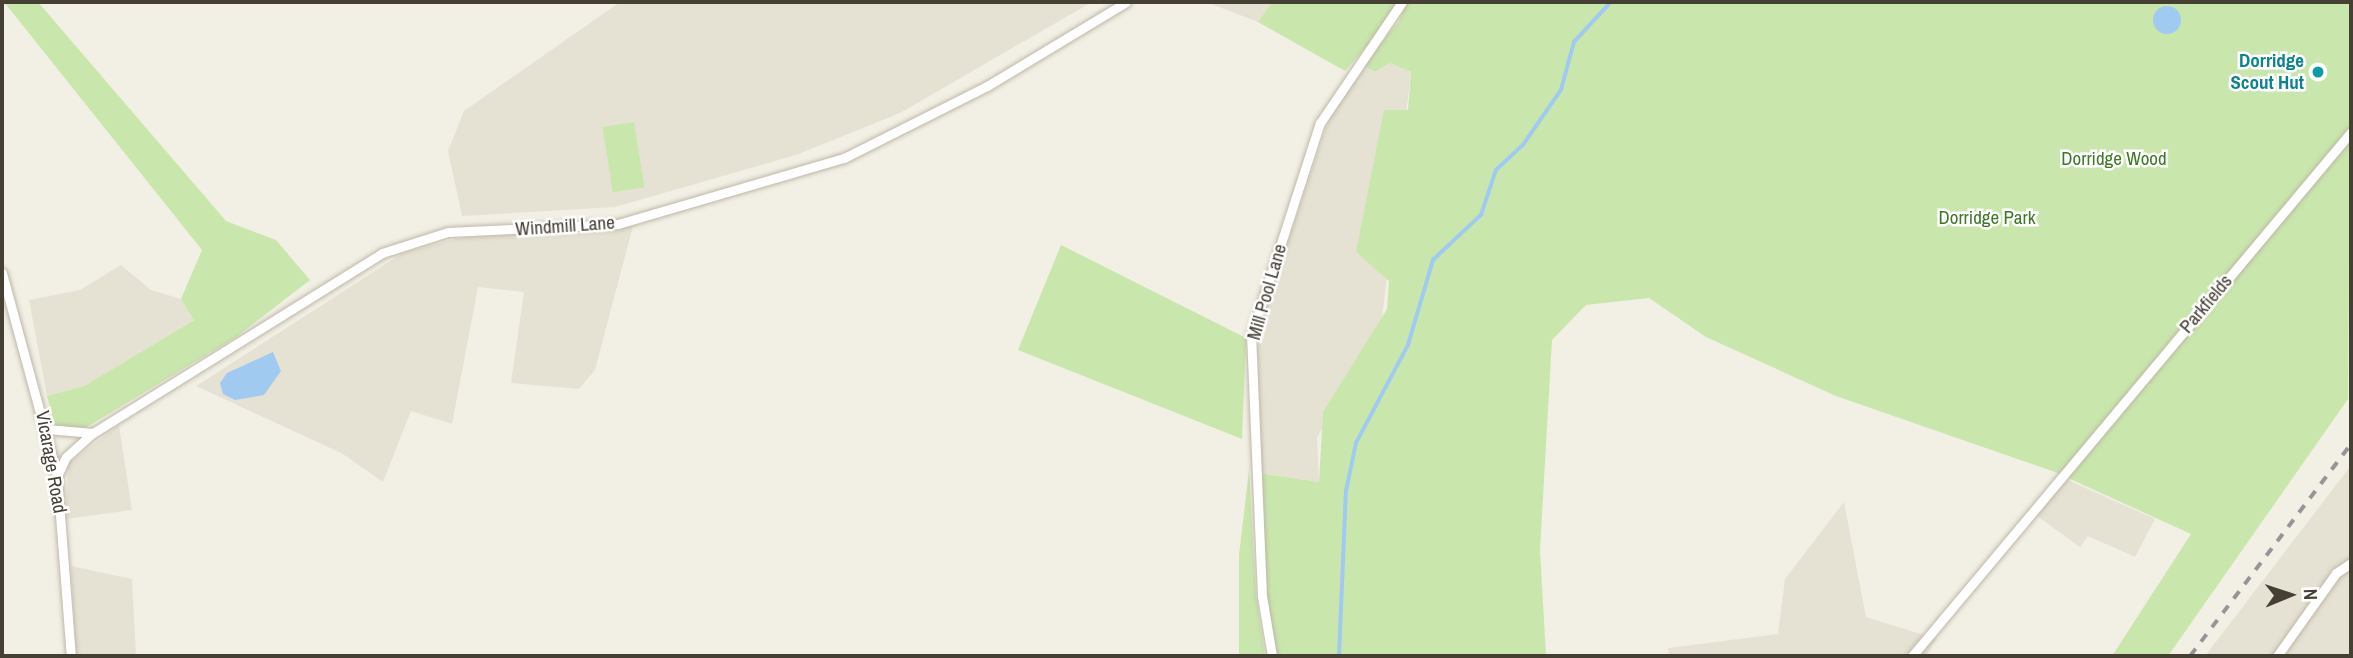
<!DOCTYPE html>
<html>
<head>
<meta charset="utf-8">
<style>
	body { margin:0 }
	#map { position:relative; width:2353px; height:658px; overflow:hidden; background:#f2efe5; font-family:"Archivo Narrow",sans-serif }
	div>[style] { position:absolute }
	.residential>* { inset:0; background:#e6e2d3 }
	.green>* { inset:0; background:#c9e7ad; transform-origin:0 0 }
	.water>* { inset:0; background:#a0caf0 }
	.round { border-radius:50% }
	.stream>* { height:3.5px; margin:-1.75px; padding:0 1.75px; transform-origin:1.75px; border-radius:1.75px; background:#a0caf0 }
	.roads { filter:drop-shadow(0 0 2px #beb8a7) drop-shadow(0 0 2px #beb8a7) }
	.street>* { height:9px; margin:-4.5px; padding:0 4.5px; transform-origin:4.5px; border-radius:4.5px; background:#fff }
	.rail>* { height:3.5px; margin-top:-1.75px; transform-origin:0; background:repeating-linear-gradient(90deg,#959595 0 9px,transparent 0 18px) }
	.dots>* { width:19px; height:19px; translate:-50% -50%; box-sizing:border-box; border:4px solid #fff; border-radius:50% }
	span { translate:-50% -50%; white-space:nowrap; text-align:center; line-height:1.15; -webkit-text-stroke:5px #fff; paint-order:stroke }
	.culture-label { font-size:19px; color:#0d838f; font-weight:700 }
	.right { translate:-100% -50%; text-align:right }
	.park-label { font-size:19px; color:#407727 }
	.street-label { font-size:19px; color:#453f34 }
	.frame { position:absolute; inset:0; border:4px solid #453f34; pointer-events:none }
	.north { position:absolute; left:2255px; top:560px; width:70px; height:70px; -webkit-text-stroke:5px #fff; paint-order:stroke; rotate:88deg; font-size:19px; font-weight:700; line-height:28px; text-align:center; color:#453f34 }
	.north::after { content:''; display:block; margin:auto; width:24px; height:32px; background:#453f34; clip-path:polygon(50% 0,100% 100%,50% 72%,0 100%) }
</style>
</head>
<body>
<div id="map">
	<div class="residential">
		<div style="clip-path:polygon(620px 2px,1092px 2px,900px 113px,796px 155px,615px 207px,462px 216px,448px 151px,464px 111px)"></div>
		<div style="clip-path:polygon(1206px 2px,1272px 2px,1258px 22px)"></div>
		<div style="clip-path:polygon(1389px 63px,1411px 72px,1382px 318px,1317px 438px,1319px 482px,1259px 473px,1257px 348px,1264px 312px,1329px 120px,1363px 65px,1375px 72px)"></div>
		<div style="clip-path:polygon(633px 226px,595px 370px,579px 389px,511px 383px,524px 292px,478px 287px,452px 424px,411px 411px,383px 482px,343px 454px,196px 386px,403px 253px,459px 238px)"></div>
		<div style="clip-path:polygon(121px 265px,151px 290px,181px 299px,195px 319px,84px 386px,47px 396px,29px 300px,80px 290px)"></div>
		<div style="clip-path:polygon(119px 425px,132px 510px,66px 519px,68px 464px)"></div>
		<div style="clip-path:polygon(2351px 465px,2351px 656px,2205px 656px,2349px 468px)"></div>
		<div style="clip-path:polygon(2061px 477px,2155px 519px,2135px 557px,2088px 536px,2080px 547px,2033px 513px)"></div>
		<div style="clip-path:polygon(1844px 502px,1866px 617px,1937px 639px,1926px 656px,1669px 656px,1668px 648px,1778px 634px,1785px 579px)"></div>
		<div style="clip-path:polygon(71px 566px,132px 579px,136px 656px,76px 656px)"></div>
	</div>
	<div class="green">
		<div style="clip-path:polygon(4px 2px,38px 2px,226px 221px,276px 240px,310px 280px,236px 337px,85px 428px,55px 426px,47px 396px,84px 386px,194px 320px,181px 299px,202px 250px)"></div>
		<div style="clip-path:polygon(1272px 2px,1396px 2px,1390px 20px,1345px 71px,1258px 22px)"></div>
		<div style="clip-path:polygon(1406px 2px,2351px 2px,2348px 399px,2168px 656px,2112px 656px,2191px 534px,2055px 472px,1836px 396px,1706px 337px,1649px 298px,1586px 305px,1552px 340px,1540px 550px,1546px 656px,1277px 656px,1265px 596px,1258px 473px,1319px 482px,1323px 412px,1387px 309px,1389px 281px,1356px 252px,1384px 110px,1408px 110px,1411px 72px,1389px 63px,1375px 72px,1363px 65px,1399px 21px)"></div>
		<div style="left:634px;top:122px;width:66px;height:32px;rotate:81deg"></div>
		<div style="clip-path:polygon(1061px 245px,1246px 338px,1242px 439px,1018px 350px)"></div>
		<div style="clip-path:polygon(1249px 470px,1256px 595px,1265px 656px,1239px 656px,1239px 555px)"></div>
	</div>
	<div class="water">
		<div class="round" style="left:2153px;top:6px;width:28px;height:28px"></div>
		<div style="clip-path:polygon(273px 352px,281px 371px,264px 395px,235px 400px,223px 394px,220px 383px,227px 373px)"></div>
	</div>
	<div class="stream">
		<div style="left:1339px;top:656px;width:165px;rotate:-87.6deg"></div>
		<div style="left:1346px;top:491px;width:49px;rotate:-78.2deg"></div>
		<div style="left:1356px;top:443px;width:111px;rotate:-62deg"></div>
		<div style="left:1408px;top:345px;width:89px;rotate:-73.6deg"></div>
		<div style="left:1433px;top:260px;width:66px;rotate:-43.2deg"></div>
		<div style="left:1481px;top:215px;width:47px;rotate:-71.6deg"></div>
		<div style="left:1496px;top:170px;width:37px;rotate:-43deg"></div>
		<div style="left:1523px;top:145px;width:67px;rotate:-55.4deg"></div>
		<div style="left:1561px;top:90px;width:50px;rotate:-74.8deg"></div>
		<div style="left:1574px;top:42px;width:54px;rotate:-47.2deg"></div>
	</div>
	<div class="roads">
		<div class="street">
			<div style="left:2px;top:273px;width:210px;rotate:74.8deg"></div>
			<div style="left:57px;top:476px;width:181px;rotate:85.6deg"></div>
			<div style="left:47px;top:429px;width:46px;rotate:5deg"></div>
			<div style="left:57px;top:476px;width:21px;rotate:-65deg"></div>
			<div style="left:66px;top:457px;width:36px;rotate:-42deg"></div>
			<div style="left:93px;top:433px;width:340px;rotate:-31.9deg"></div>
			<div style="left:382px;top:253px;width:69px;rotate:-17.7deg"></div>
			<div style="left:448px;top:232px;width:170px;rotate:-2.7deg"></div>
			<div style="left:618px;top:224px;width:235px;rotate:-16.3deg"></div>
			<div style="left:844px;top:158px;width:160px;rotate:-26.7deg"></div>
			<div style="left:987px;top:86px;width:162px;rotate:-31.1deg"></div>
			<div style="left:1272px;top:656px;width:61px;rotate:-99.5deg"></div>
			<div style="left:1262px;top:596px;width:260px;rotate:-92.4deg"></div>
			<div style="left:1251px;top:336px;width:224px;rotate:-72.1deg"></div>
			<div style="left:1320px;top:123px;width:146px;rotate:-55.9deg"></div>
			<div style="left:1912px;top:656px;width:684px;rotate:-50.04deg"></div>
			<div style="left:2277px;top:656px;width:102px;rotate:-54.6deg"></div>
			<div style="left:2336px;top:573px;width:18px;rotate:-34deg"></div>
		</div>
	</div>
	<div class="rail">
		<div style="left:2190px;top:656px;width:266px;rotate:-52.8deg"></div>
	</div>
	<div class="dots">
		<div style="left:2318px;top:72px;background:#0f9aa8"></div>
	</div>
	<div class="culture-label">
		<span class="right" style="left:2304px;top:72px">Dorridge<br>Scout Hut</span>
	</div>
	<div class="park-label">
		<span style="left:2114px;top:159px">Dorridge Wood</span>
		<span style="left:1987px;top:218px">Dorridge Park</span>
	</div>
	<div class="street-label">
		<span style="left:565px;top:226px;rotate:-4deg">Windmill Lane</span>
		<span style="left:1267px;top:292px;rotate:-74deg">Mill Pool Lane</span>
		<span style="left:2206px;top:304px;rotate:-50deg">Parkfields</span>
		<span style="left:51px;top:462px;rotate:80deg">Vicarage Road</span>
	</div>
	<div class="frame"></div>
	<div class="north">N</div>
</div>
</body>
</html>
